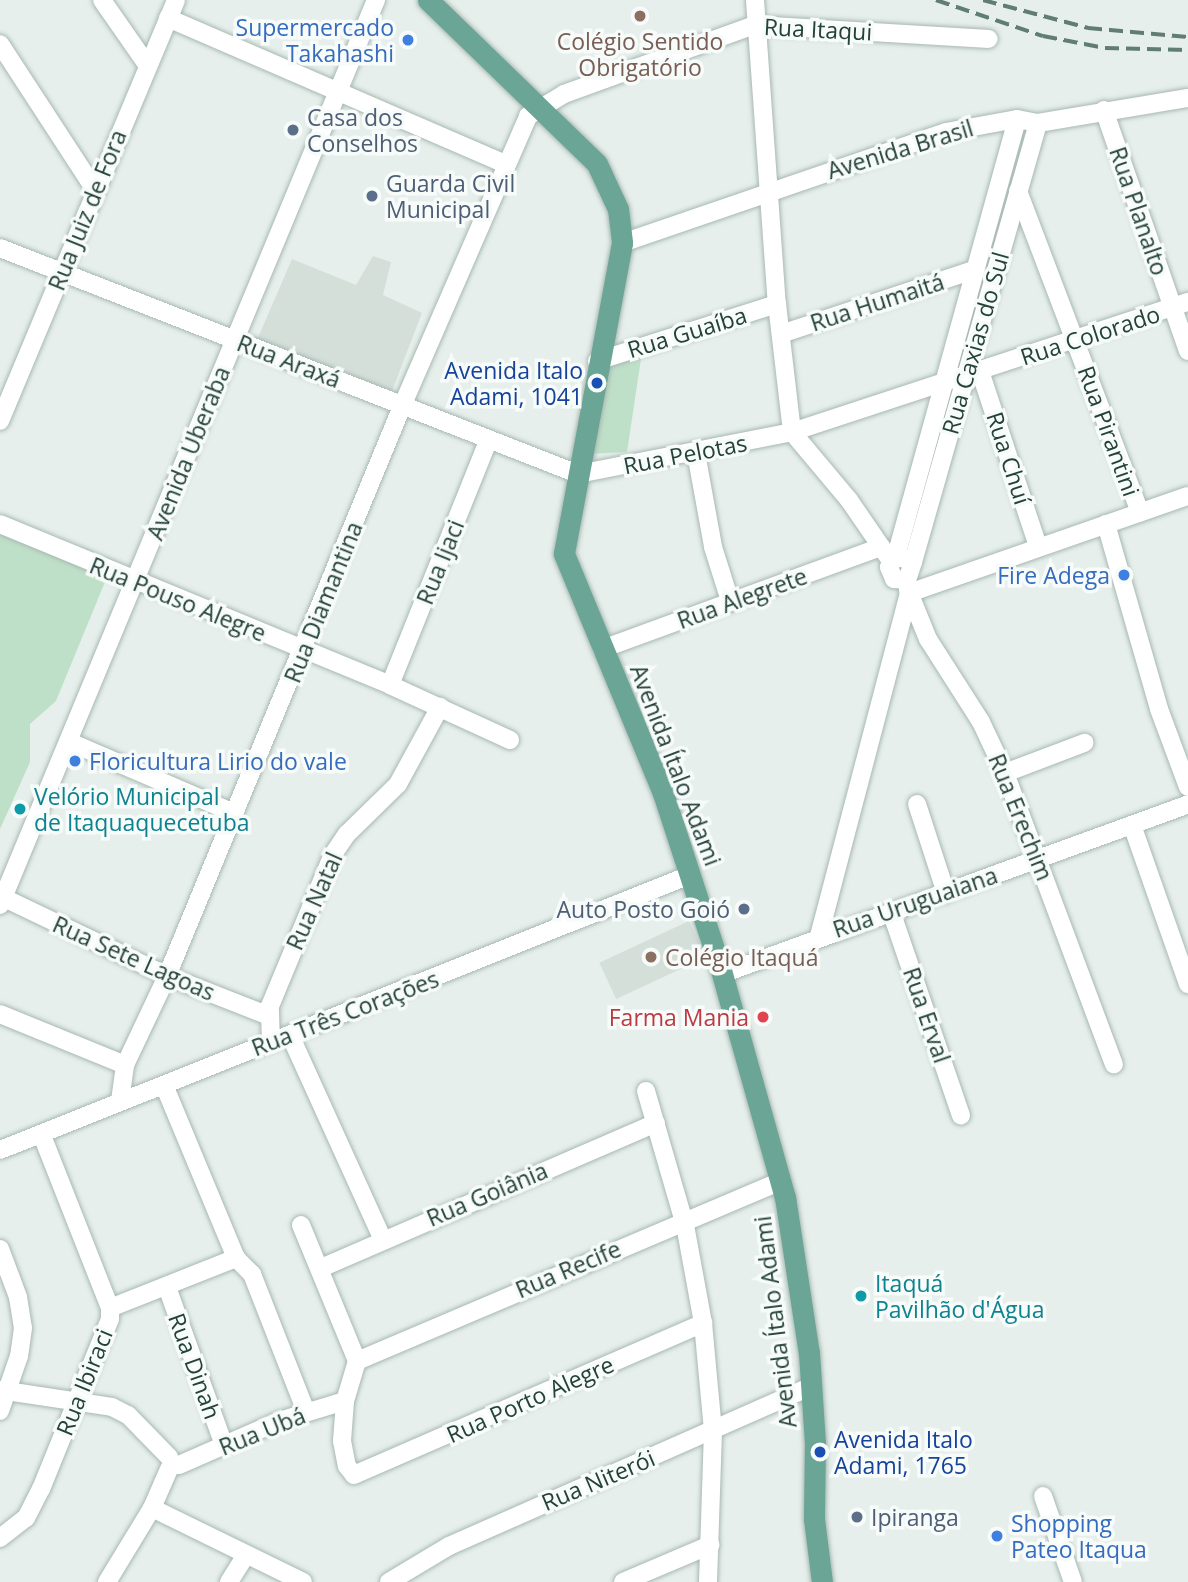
<!DOCTYPE html>
<html>
<head>
<meta charset="utf-8">
<style>
	body { margin:0 }
	#map { position:relative; width:1188px; height:1582px; overflow:hidden; background:#e6efeb; font-family:"Open Sans",sans-serif }
	div>[style] { position:absolute }
	.built>* { inset:0; background:#d4dfda; transform-origin:0 0 }
	.green>* { inset:0; background:#bfe0c8 }
	.stream>* { height:3.5px; margin:-1.75px; padding:0 1.75px; transform-origin:1.75px; border-radius:1.75px; background:#8ec9d4 }
	.roads { filter:drop-shadow(0 0 2px #a8b8b2) drop-shadow(0 0 2px #a8b8b2) }
	.minor>* { height:18px; margin:-9px; padding:0 9px; transform-origin:9px; border-radius:9px; background:#fff }
	.major>* { height:21px; margin:-10.5px; padding:0 10.5px; transform-origin:10.5px; border-radius:10.5px; background:#6aa596 }
	.rail>* { height:3.5px; margin-top:-1.75px; transform-origin:0; background:repeating-linear-gradient(90deg,#5f7d75 0 14px,transparent 0 21px) }
	.dots>* { width:19px; height:19px; translate:-50% -50%; box-sizing:border-box; border:4px solid #f7fbf9; border-radius:50% }
	span { translate:-50% -50%; white-space:nowrap; text-align:center; line-height:1.15; -webkit-text-stroke:7px #f7fbf9; paint-order:stroke }
	.shop-label { font-size:23px; color:#366cbe }
	.right { translate:-100% -50%; text-align:right }
	.left { translate:0 -50%; text-align:left }
	.street-label { font-size:23px; color:#24423a }
	.education-label { font-size:23px; color:#785e54 }
	.service-label { font-size:23px; color:#4e5e75 }
	.transit-label { font-size:23px; color:#164399 }
	.culture-label { font-size:23px; color:#0d838f }
	.health-label { font-size:23px; color:#be3a42 }
</style>
</head>
<body>
<div id="map">
	<div class="built">
		<div style="clip-path:polygon(373px 256px,391px 262px,383px 295px,422px 313px,392px 391px,257px 340px,292px 259px,356px 285px)"></div>
		<div style="left:689px;top:921px;width:40px;height:99px;rotate:65deg"></div>
	</div>
	<div class="green">
		<div style="clip-path:polygon(642px 352px,627px 452px,587px 454px,602px 366px)"></div>
		<div style="clip-path:polygon(0 534px,107px 577px,56px 701px,30px 724px,30px 762px,0 829px)"></div>
	</div>
	<div class="stream">
		<div style="left:913px;top:527px;width:87px;rotate:-73.2deg"></div>
	</div>
	<div class="roads">
		<div class="minor">
			<div style="left:102px;top:0;width:77px;rotate:55.1deg"></div>
			<div style="left:755px;top:0;width:305px;rotate:85.9deg"></div>
			<div style="left:777px;top:304px;width:129px;rotate:83.3deg"></div>
			<div style="left:792px;top:432px;width:89px;rotate:50deg"></div>
			<div style="left:849px;top:500px;width:74px;rotate:55.5deg"></div>
			<div style="left:168px;top:18px;width:368px;rotate:23.4deg"></div>
			<div style="left:0;top:44px;width:176px;rotate:56.9deg"></div>
			<div style="left:1104px;top:110px;width:255px;rotate:70.8deg"></div>
			<div style="left:1018px;top:191px;width:344px;rotate:69.2deg"></div>
			<div style="left:622px;top:243px;width:342px;rotate:-18.9deg"></div>
			<div style="left:946px;top:132px;width:72px;rotate:-10.4deg"></div>
			<div style="left:1017px;top:119px;width:21px;rotate:11deg"></div>
			<div style="left:1038px;top:123px;width:152px;rotate:-9.5deg"></div>
			<div style="left:0;top:248px;width:621px;rotate:21.36deg"></div>
			<div style="left:578px;top:474px;width:218px;rotate:-11.1deg"></div>
			<div style="left:792px;top:432px;width:417px;rotate:-18.2deg"></div>
			<div style="left:781px;top:334px;width:202px;rotate:-18.4deg"></div>
			<div style="left:597px;top:361px;width:189px;rotate:-17.6deg"></div>
			<div style="left:980px;top:371px;width:184px;rotate:71.7deg"></div>
			<div style="left:0;top:421px;width:456px;rotate:-67.3deg"></div>
			<div style="left:696px;top:453px;width:96px;rotate:79.7deg"></div>
			<div style="left:713px;top:547px;width:57px;rotate:72.5deg"></div>
			<div style="left:0;top:524px;width:422px;rotate:22.4deg"></div>
			<div style="left:390px;top:685px;width:132px;rotate:24.6deg"></div>
			<div style="left:1106px;top:524px;width:192px;rotate:74deg"></div>
			<div style="left:1159px;top:709px;width:83px;rotate:69.6deg"></div>
			<div style="left:896px;top:556px;width:18px;rotate:19deg"></div>
			<div style="left:913px;top:562px;width:19px;rotate:108deg"></div>
			<div style="left:907px;top:580px;width:13px;rotate:-176deg"></div>
			<div style="left:894px;top:579px;width:13px;rotate:-113deg"></div>
			<div style="left:889px;top:567px;width:13px;rotate:-58deg"></div>
			<div style="left:896px;top:556px;width:453px;rotate:-74.5deg"></div>
			<div style="left:913px;top:562px;width:456px;rotate:-74.1deg"></div>
			<div style="left:908px;top:590px;width:53px;rotate:67.8deg"></div>
			<div style="left:928px;top:639px;width:98px;rotate:57.4deg"></div>
			<div style="left:981px;top:722px;width:56px;rotate:64.8deg"></div>
			<div style="left:1005px;top:773px;width:311px;rotate:69.5deg"></div>
			<div style="left:602px;top:649px;width:297px;rotate:-20.1deg"></div>
			<div style="left:390px;top:685px;width:265px;rotate:-68.1deg"></div>
			<div style="left:70px;top:742px;width:179px;rotate:23.4deg"></div>
			<div style="left:1005px;top:773px;width:85px;rotate:-20.8deg"></div>
			<div style="left:917px;top:804px;width:94px;rotate:72deg"></div>
			<div style="left:1132px;top:825px;width:169px;rotate:70.6deg"></div>
			<div style="left:0;top:896px;width:185px;rotate:25.6deg"></div>
			<div style="left:167px;top:976px;width:110px;rotate:21.4deg"></div>
			<div style="left:0;top:905px;width:980px;rotate:-67.44deg"></div>
			<div style="left:892px;top:914px;width:213px;rotate:71.1deg"></div>
			<div style="left:819px;top:936px;width:355px;rotate:-75.3deg"></div>
			<div style="left:909px;top:593px;width:295px;rotate:-19.2deg"></div>
			<div style="left:722px;top:974px;width:496px;rotate:-20deg"></div>
			<div style="left:0;top:1014px;width:135px;rotate:22.2deg"></div>
			<div style="left:290px;top:1035px;width:225px;rotate:65.6deg"></div>
			<div style="left:271px;top:1042px;width:36px;rotate:-92deg"></div>
			<div style="left:270px;top:1006px;width:162px;rotate:-67.5deg"></div>
			<div style="left:332px;top:856px;width:27px;rotate:-56deg"></div>
			<div style="left:347px;top:834px;width:71px;rotate:-44.4deg"></div>
			<div style="left:398px;top:784px;width:88px;rotate:-61.4deg"></div>
			<div style="left:164px;top:1085px;width:187px;rotate:67.4deg"></div>
			<div style="left:646px;top:1091px;width:140px;rotate:73.8deg"></div>
			<div style="left:685px;top:1225px;width:100px;rotate:79.6deg"></div>
			<div style="left:703px;top:1323px;width:108px;rotate:84.7deg"></div>
			<div style="left:713px;top:1431px;width:151px;rotate:91.9deg"></div>
			<div style="left:120px;top:1101px;width:36px;rotate:-82deg"></div>
			<div style="left:125px;top:1065px;width:98px;rotate:-64.7deg"></div>
			<div style="left:167px;top:976px;width:619px;rotate:-67.58deg"></div>
			<div style="left:403px;top:404px;width:314px;rotate:-66.5deg"></div>
			<div style="left:528px;top:116px;width:42px;rotate:-31.4deg"></div>
			<div style="left:564px;top:94px;width:203px;rotate:-19.9deg"></div>
			<div style="left:755px;top:25px;width:234px;rotate:3.4deg"></div>
			<div style="left:0;top:1150px;width:743px;rotate:-21.73deg"></div>
			<div style="left:301px;top:1225px;width:147px;rotate:67.6deg"></div>
			<div style="left:357px;top:1361px;width:42px;rotate:106.7deg"></div>
			<div style="left:345px;top:1401px;width:40px;rotate:94.3deg"></div>
			<div style="left:342px;top:1441px;width:25px;rotate:79deg"></div>
			<div style="left:347px;top:1466px;width:11px;rotate:52deg"></div>
			<div style="left:354px;top:1475px;width:381px;rotate:-23.5deg"></div>
			<div style="left:0;top:1249px;width:51px;rotate:69.4deg"></div>
			<div style="left:18px;top:1297px;width:31px;rotate:81deg"></div>
			<div style="left:23px;top:1328px;width:28px;rotate:98deg"></div>
			<div style="left:19px;top:1356px;width:58px;rotate:109.1deg"></div>
			<div style="left:236px;top:1258px;width:23px;rotate:45deg"></div>
			<div style="left:252px;top:1274px;width:148px;rotate:68.6deg"></div>
			<div style="left:321px;top:1268px;width:365px;rotate:-23.4deg"></div>
			<div style="left:167px;top:1287px;width:168px;rotate:70.2deg"></div>
			<div style="left:110px;top:1308px;width:136px;rotate:-21.6deg"></div>
			<div style="left:357px;top:1361px;width:461px;rotate:-23deg"></div>
			<div style="left:0;top:1390px;width:113px;rotate:8.6deg"></div>
			<div style="left:112px;top:1407px;width:18px;rotate:27deg"></div>
			<div style="left:128px;top:1415px;width:59px;rotate:45.7deg"></div>
			<div style="left:179px;top:1465px;width:109px;rotate:-23.7deg"></div>
			<div style="left:279px;top:1421px;width:69px;rotate:-16.9deg"></div>
			<div style="left:1043px;top:1496px;width:91px;rotate:70.8deg"></div>
			<div style="left:152px;top:1508px;width:168px;rotate:26.1deg"></div>
			<div style="left:0;top:1538px;width:33px;rotate:-38deg"></div>
			<div style="left:26px;top:1518px;width:33px;rotate:-63deg"></div>
			<div style="left:41px;top:1489px;width:183px;rotate:-67.9deg"></div>
			<div style="left:110px;top:1319px;width:11px;rotate:-90deg"></div>
			<div style="left:110px;top:1308px;width:186px;rotate:-111.5deg"></div>
			<div style="left:107px;top:1582px;width:87px;rotate:-58.7deg"></div>
			<div style="left:152px;top:1508px;width:43px;rotate:-66.4deg"></div>
			<div style="left:229px;top:1582px;width:31px;rotate:-58deg"></div>
			<div style="left:389px;top:1582px;width:70px;rotate:-31deg"></div>
			<div style="left:449px;top:1546px;width:396px;rotate:-23.8deg"></div>
			<div style="left:623px;top:1582px;width:95px;rotate:-23deg"></div>
		</div>
		<div class="major">
			<div style="left:428px;top:0;width:235px;rotate:44.1deg"></div>
			<div style="left:597px;top:164px;width:50px;rotate:65deg"></div>
			<div style="left:618px;top:209px;width:34px;rotate:83deg"></div>
			<div style="left:622px;top:243px;width:316px;rotate:100.6deg"></div>
			<div style="left:564px;top:554px;width:259px;rotate:67.5deg"></div>
			<div style="left:663px;top:793px;width:186px;rotate:71.9deg"></div>
			<div style="left:721px;top:970px;width:236px;rotate:74.3deg"></div>
			<div style="left:785px;top:1197px;width:158px;rotate:81.3deg"></div>
			<div style="left:809px;top:1353px;width:90px;rotate:86.2deg"></div>
			<div style="left:815px;top:1443px;width:76px;rotate:90.8deg"></div>
			<div style="left:814px;top:1519px;width:64px;rotate:82.8deg"></div>
		</div>
	</div>
	<div class="rail">
		<div style="left:936px;top:0;width:113px;rotate:18.6deg"></div>
		<div style="left:1043px;top:36px;width:63px;rotate:11deg"></div>
		<div style="left:1105px;top:48px;width:83px;rotate:1.4deg"></div>
		<div style="left:983px;top:0;width:109px;rotate:14.9deg"></div>
		<div style="left:1088px;top:28px;width:100px;rotate:5.1deg"></div>
	</div>
	<div class="dots">
		<div style="left:640px;top:16px;background:#8d6e63"></div>
		<div style="left:408px;top:40px;background:#3f7fe0"></div>
		<div style="left:293px;top:130px;background:#5c6f8a"></div>
		<div style="left:372px;top:196px;background:#5c6f8a"></div>
		<div style="left:597px;top:383px;background:#1a4fb4"></div>
		<div style="left:1124px;top:575px;background:#3f7fe0"></div>
		<div style="left:75px;top:761px;background:#3f7fe0"></div>
		<div style="left:20px;top:809px;background:#0f9aa8"></div>
		<div style="left:744px;top:909px;background:#5c6f8a"></div>
		<div style="left:651px;top:957px;background:#8d6e63"></div>
		<div style="left:763px;top:1017px;background:#e0444e"></div>
		<div style="left:861px;top:1296px;background:#0f9aa8"></div>
		<div style="left:820px;top:1452px;background:#1a4fb4"></div>
		<div style="left:857px;top:1517px;background:#5c6f8a"></div>
		<div style="left:997px;top:1536px;background:#3f7fe0"></div>
	</div>
	<div class="shop-label">
		<span class="right" style="left:394px;top:40px">Supermercado<br>Takahashi</span>
		<span class="right" style="left:1110px;top:575px">Fire Adega</span>
		<span class="left" style="left:89px;top:761px">Floricultura Lirio do vale</span>
		<span class="left" style="left:1011px;top:1536px">Shopping<br>Pateo Itaqua</span>
	</div>
	<div class="street-label">
		<span style="left:818px;top:29px;rotate:3deg">Rua Itaqui</span>
		<span style="left:900px;top:149px;rotate:-17deg">Avenida Brasil</span>
		<span style="left:87px;top:210px;rotate:-68deg">Rua Juiz de Fora</span>
		<span style="left:1139px;top:211px;rotate:71deg">Rua Planalto</span>
		<span style="left:877px;top:302px;rotate:-18deg">Rua Humaitá</span>
		<span style="left:687px;top:332px;rotate:-17deg">Rua Guaíba</span>
		<span style="left:1090px;top:335px;rotate:-18deg">Rua Colorado</span>
		<span style="left:975px;top:343px;rotate:-74deg">Rua Caxias do Sul</span>
		<span style="left:289px;top:361px;rotate:21deg">Rua Araxá</span>
		<span style="left:1109px;top:431px;rotate:70deg">Rua Pirantini</span>
		<span style="left:188px;top:453px;rotate:-68deg">Avenida Uberaba</span>
		<span style="left:685px;top:454px;rotate:-11deg">Rua Pelotas</span>
		<span style="left:1009px;top:458px;rotate:72deg">Rua Chuí</span>
		<span style="left:440px;top:562px;rotate:-68deg">Rua Ijaci</span>
		<span style="left:742px;top:598px;rotate:-20deg">Rua Alegrete</span>
		<span style="left:178px;top:599px;rotate:22deg">Rua Pouso Alegre</span>
		<span style="left:323px;top:602px;rotate:-68deg">Rua Diamantina</span>
		<span style="left:676px;top:765px;rotate:69deg">Avenida Ítalo Adami</span>
		<span style="left:1021px;top:817px;rotate:68deg">Rua Erechim</span>
		<span style="left:314px;top:901px;rotate:-66deg">Rua Natal</span>
		<span style="left:915px;top:902px;rotate:-19deg">Rua Uruguaiana</span>
		<span style="left:134px;top:958px;rotate:24deg">Rua Sete Lagoas</span>
		<span style="left:345px;top:1013px;rotate:-21deg">Rua Três Corações</span>
		<span style="left:927px;top:1015px;rotate:71deg">Rua Erval</span>
		<span style="left:487px;top:1194px;rotate:-23deg">Rua Goiânia</span>
		<span style="left:568px;top:1269px;rotate:-23deg">Rua Recife</span>
		<span style="left:775px;top:1322px;rotate:-97deg">Avenida Ítalo Adami</span>
		<span style="left:195px;top:1366px;rotate:70deg">Rua Dinah</span>
		<span style="left:84px;top:1382px;rotate:-68deg">Rua Ibiraci</span>
		<span style="left:530px;top:1399px;rotate:-24deg">Rua Porto Alegre</span>
		<span style="left:262px;top:1431px;rotate:-22deg">Rua Ubá</span>
		<span style="left:598px;top:1480px;rotate:-23deg">Rua Niterói</span>
	</div>
	<div class="education-label">
		<span style="left:640px;top:54px">Colégio Sentido<br>Obrigatório</span>
		<span class="left" style="left:665px;top:957px">Colégio Itaquá</span>
	</div>
	<div class="service-label">
		<span class="left" style="left:307px;top:130px">Casa dos<br>Conselhos</span>
		<span class="left" style="left:386px;top:196px">Guarda Civil<br>Municipal</span>
		<span class="right" style="left:730px;top:909px">Auto Posto Goió</span>
		<span class="left" style="left:871px;top:1517px">Ipiranga</span>
	</div>
	<div class="transit-label">
		<span class="right" style="left:583px;top:383px">Avenida Italo<br>Adami, 1041</span>
		<span class="left" style="left:834px;top:1452px">Avenida Italo<br>Adami, 1765</span>
	</div>
	<div class="culture-label">
		<span class="left" style="left:34px;top:809px">Velório Municipal<br>de Itaquaquecetuba</span>
		<span class="left" style="left:875px;top:1296px">Itaquá<br>Pavilhão d'Água</span>
	</div>
	<div class="health-label">
		<span class="right" style="left:749px;top:1017px">Farma Mania</span>
	</div>
</div>
</body>
</html>
